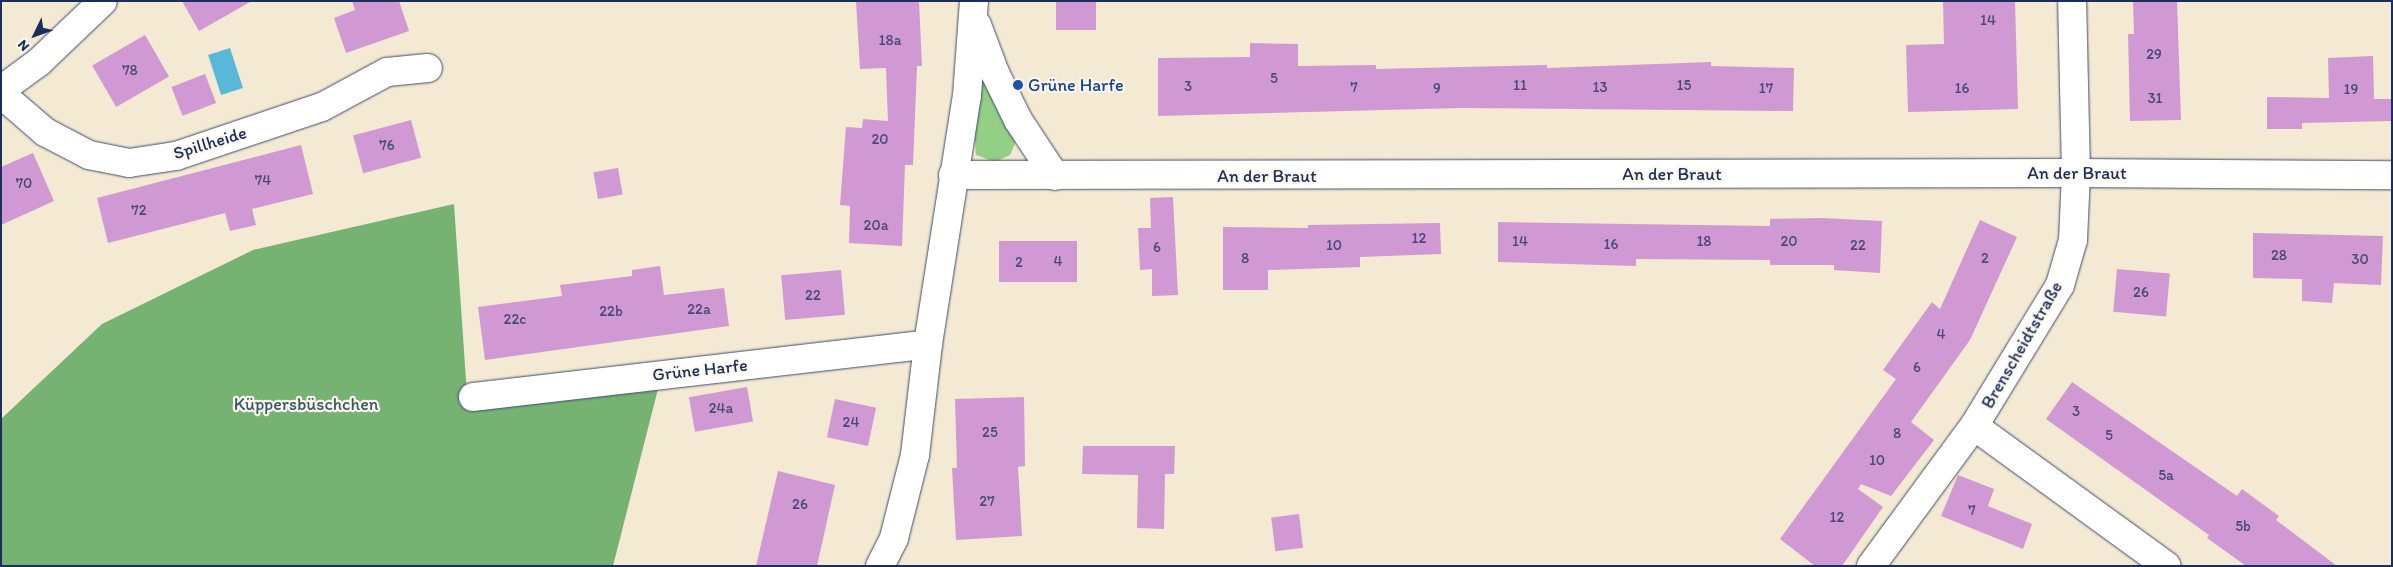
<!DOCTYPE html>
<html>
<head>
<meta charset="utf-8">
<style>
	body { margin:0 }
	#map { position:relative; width:2393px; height:567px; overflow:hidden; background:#f4e9d2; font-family:Itim,sans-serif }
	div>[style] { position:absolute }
	.green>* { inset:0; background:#93cf84 }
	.forest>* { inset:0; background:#76b272 }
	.water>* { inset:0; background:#59b7d8; transform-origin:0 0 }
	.building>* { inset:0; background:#d199d3; transform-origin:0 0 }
	.roads { filter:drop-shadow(0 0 1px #3c4b6f) drop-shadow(0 0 1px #3c4b6f) }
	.street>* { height:28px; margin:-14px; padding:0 14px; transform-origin:14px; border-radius:14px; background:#fff }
	.dots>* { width:14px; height:14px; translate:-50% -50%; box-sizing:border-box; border:2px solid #fbf7ec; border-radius:50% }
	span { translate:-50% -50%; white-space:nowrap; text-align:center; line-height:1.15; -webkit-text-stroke:4.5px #fbf7ec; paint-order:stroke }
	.number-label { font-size:15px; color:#484a7b }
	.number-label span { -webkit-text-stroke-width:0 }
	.transit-label { font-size:18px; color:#164399 }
	.left { translate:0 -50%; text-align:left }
	.street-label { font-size:18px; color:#1b2f5e }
	.park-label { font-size:18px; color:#395768 }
	.frame { position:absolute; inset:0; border:2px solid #1b2f5e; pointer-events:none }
	.north { position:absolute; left:10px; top:10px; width:50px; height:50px; -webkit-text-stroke:4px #fbf7ec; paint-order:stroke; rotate:228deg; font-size:14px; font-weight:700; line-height:20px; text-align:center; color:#1b2f5e }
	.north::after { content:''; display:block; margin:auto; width:18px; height:22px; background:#1b2f5e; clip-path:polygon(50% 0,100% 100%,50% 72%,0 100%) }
</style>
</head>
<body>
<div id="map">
	<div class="green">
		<div style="clip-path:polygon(983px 80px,1017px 139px,1010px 155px,995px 162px,976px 155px,974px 129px,978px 82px)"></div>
	</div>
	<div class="forest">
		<div style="clip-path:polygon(454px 204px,467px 395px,659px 385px,613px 566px,1px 566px,1px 419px,102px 324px,253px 250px)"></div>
	</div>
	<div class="water">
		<div style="left:230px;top:48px;width:42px;height:23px;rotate:72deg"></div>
	</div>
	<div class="building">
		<div style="clip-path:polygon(182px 1px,252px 1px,199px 31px)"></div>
		<div style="clip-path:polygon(352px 1px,399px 1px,409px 31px,346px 53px,334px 18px,355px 10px)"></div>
		<div style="clip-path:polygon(856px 1px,919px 1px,922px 66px,917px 66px,913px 165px,905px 165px,902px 246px,849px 243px,850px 206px,840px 205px,846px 127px,862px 128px,863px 119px,888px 121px,886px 68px,860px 69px)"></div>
		<div style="left:1056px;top:1px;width:40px;height:29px"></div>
		<div style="clip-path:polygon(1943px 1px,2015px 1px,2018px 109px,1908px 112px,1906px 45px,1944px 44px)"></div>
		<div style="clip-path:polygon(2133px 1px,2177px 1px,2181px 120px,2130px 121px,2128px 34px,2134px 34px)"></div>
		<div style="left:145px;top:35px;width:48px;height:61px;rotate:60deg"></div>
		<div style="clip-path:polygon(1250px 43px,1298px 44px,1298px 66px,1376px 65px,1376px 69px,1547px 65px,1547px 68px,1711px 62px,1711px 66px,1794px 68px,1793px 111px,1461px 108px,1158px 116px,1158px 58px,1250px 57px)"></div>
		<div style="clip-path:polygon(2373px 56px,2374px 99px,2392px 99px,2392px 121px,2302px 123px,2302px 129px,2267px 129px,2267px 97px,2329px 98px,2328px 58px)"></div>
		<div style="left:205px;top:74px;width:31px;height:36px;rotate:69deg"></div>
		<div style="left:411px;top:120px;width:39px;height:60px;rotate:75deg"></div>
		<div style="clip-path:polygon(301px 145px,313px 194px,252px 209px,256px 225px,230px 231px,225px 213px,108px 243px,97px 198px)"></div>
		<div style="clip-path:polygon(33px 153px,54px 201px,1px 225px,1px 167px)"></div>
		<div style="left:618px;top:168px;width:27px;height:25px;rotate:80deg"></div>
		<div style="clip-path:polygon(1173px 197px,1178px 295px,1152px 296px,1152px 269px,1140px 270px,1138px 228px,1151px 228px,1150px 198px)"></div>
		<div style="clip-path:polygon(1822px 218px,1882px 221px,1880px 273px,1834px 270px,1834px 265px,1770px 265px,1770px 260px,1636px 259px,1636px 266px,1498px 262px,1498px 222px,1770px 226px,1770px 219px)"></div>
		<div style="clip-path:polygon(1980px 220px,2017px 237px,1970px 340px,1911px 422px,1934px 440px,1891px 496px,1861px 484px,1858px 489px,1883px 507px,1842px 566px,1815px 566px,1780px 539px,1896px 379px,1883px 370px,1932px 302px,1940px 309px)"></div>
		<div style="clip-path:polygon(1440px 223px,1441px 254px,1360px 257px,1360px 267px,1268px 270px,1268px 290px,1223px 290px,1223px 227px,1308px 228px,1308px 225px)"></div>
		<div style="clip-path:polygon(2253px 233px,2383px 236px,2381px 285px,2334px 283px,2332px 303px,2302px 301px,2302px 279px,2253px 278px)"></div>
		<div style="left:1077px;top:241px;width:41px;height:78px;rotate:90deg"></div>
		<div style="clip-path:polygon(660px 266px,664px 295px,724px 288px,729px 326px,485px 360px,478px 307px,562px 296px,560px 285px,632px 276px,632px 270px)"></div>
		<div style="left:2117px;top:269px;width:53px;height:43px;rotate:5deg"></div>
		<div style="left:841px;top:270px;width:45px;height:60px;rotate:85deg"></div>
		<div style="clip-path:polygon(2072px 382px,2237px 496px,2242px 489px,2279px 516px,2276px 520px,2337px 566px,2246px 566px,2207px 538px,2209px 535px,2046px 419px)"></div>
		<div style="left:747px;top:387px;width:35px;height:59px;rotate:80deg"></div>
		<div style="clip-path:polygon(1024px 397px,1025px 466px,1018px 467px,1022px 536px,956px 540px,952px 468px,957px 468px,955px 399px)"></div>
		<div style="left:835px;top:399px;width:42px;height:39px;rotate:12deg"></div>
		<div style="clip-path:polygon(1083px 446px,1175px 446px,1174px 474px,1165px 474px,1164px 529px,1137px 528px,1138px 475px,1082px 474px)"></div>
		<div style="clip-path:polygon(778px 471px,835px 485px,817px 566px,756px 566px)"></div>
		<div style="clip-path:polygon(1958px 475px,1994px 489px,1988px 506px,2032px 524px,2023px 549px,1941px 516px)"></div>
		<div style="left:1299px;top:514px;width:34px;height:28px;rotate:83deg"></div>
	</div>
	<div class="roads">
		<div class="street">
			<div style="left:977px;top:25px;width:51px;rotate:69.4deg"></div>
			<div style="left:995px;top:73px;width:52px;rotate:63.9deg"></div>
			<div style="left:1018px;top:120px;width:67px;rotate:56.5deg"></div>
			<div style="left:1px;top:90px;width:47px;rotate:-36.4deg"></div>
			<div style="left:39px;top:62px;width:88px;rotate:-43.6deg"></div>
			<div style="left:1px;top:94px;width:58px;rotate:40.8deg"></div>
			<div style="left:45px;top:132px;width:50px;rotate:27.6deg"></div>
			<div style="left:89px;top:155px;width:41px;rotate:11.3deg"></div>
			<div style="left:129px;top:163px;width:48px;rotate:-8.5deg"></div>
			<div style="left:176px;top:156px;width:154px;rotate:-18.6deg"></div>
			<div style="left:322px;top:107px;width:74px;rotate:-28.3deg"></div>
			<div style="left:387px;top:72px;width:41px;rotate:-5.6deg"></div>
			<div style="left:953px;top:175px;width:1123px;rotate:-0.1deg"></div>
			<div style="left:2076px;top:173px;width:316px;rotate:0.4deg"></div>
			<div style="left:473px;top:397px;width:458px;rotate:-6.6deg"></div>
			<div style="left:1974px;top:426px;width:238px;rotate:36deg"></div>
			<div style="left:880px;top:566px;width:31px;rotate:-63deg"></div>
			<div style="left:894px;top:538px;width:86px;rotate:-75.8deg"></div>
			<div style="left:915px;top:455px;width:112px;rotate:-83.3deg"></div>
			<div style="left:928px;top:344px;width:251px;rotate:-81.1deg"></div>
			<div style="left:967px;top:96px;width:95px;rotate:-85.8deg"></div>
			<div style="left:1871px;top:566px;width:174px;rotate:-53.7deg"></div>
			<div style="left:1974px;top:426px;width:165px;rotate:-58.6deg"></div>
			<div style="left:2060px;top:285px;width:47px;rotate:-73.9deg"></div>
			<div style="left:2073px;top:240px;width:67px;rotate:-87.4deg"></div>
			<div style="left:2076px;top:173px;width:172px;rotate:-91.3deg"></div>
		</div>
	</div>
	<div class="dots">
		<div style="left:1018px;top:85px;background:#1a4fb4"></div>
	</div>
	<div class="number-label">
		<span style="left:1988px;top:21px">14</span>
		<span style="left:890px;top:41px">18a</span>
		<span style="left:2154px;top:55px">29</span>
		<span style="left:130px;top:71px">78</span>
		<span style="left:1274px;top:79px">5</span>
		<span style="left:1520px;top:86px">11</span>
		<span style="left:1684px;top:86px">15</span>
		<span style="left:1188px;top:87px">3</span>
		<span style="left:1354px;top:88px">7</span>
		<span style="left:1600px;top:88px">13</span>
		<span style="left:1437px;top:89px">9</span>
		<span style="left:1766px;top:89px">17</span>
		<span style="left:1962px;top:89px">16</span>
		<span style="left:2351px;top:90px">19</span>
		<span style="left:2155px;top:99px">31</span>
		<span style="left:880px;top:140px">20</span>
		<span style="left:387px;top:146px">76</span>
		<span style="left:263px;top:181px">74</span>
		<span style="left:24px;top:184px">70</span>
		<span style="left:139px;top:211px">72</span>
		<span style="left:876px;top:226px">20a</span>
		<span style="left:1419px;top:239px">12</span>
		<span style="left:1520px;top:242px">14</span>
		<span style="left:1704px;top:242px">18</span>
		<span style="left:1789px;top:242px">20</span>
		<span style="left:1611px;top:245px">16</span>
		<span style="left:1334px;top:246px">10</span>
		<span style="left:1858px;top:246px">22</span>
		<span style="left:1157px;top:248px">6</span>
		<span style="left:2279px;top:256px">28</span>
		<span style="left:1245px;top:259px">8</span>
		<span style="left:1985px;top:259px">2</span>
		<span style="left:2360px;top:260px">30</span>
		<span style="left:1058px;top:262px">4</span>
		<span style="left:1019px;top:263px">2</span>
		<span style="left:2141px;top:293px">26</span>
		<span style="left:813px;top:296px">22</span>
		<span style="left:699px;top:310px">22a</span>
		<span style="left:611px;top:312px">22b</span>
		<span style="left:515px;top:320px">22c</span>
		<span style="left:1941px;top:335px">4</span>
		<span style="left:1917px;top:368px">6</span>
		<span style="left:721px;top:409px">24a</span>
		<span style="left:2076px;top:412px">3</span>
		<span style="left:851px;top:423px">24</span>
		<span style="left:990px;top:433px">25</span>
		<span style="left:1897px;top:434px">8</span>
		<span style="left:2109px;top:436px">5</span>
		<span style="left:1877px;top:461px">10</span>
		<span style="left:2166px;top:476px">5a</span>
		<span style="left:987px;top:502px">27</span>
		<span style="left:800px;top:505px">26</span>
		<span style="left:1972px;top:511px">7</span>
		<span style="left:1837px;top:518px">12</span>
		<span style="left:2243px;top:527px">5b</span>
	</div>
	<div class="transit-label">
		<span class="left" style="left:1028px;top:85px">Grüne Harfe</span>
	</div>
	<div class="street-label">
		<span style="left:210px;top:143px;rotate:-17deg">Spillheide</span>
		<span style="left:2077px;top:173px">An der Braut</span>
		<span style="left:1672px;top:174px">An der Braut</span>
		<span style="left:1267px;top:176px">An der Braut</span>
		<span style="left:2022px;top:345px;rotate:-60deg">Brenscheidtstraße</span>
		<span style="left:700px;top:370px;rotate:-6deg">Grüne Harfe</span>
	</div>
	<div class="park-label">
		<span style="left:306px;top:404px">Küppersbüschchen</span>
	</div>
	<div class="frame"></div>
	<div class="north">N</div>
</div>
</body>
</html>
